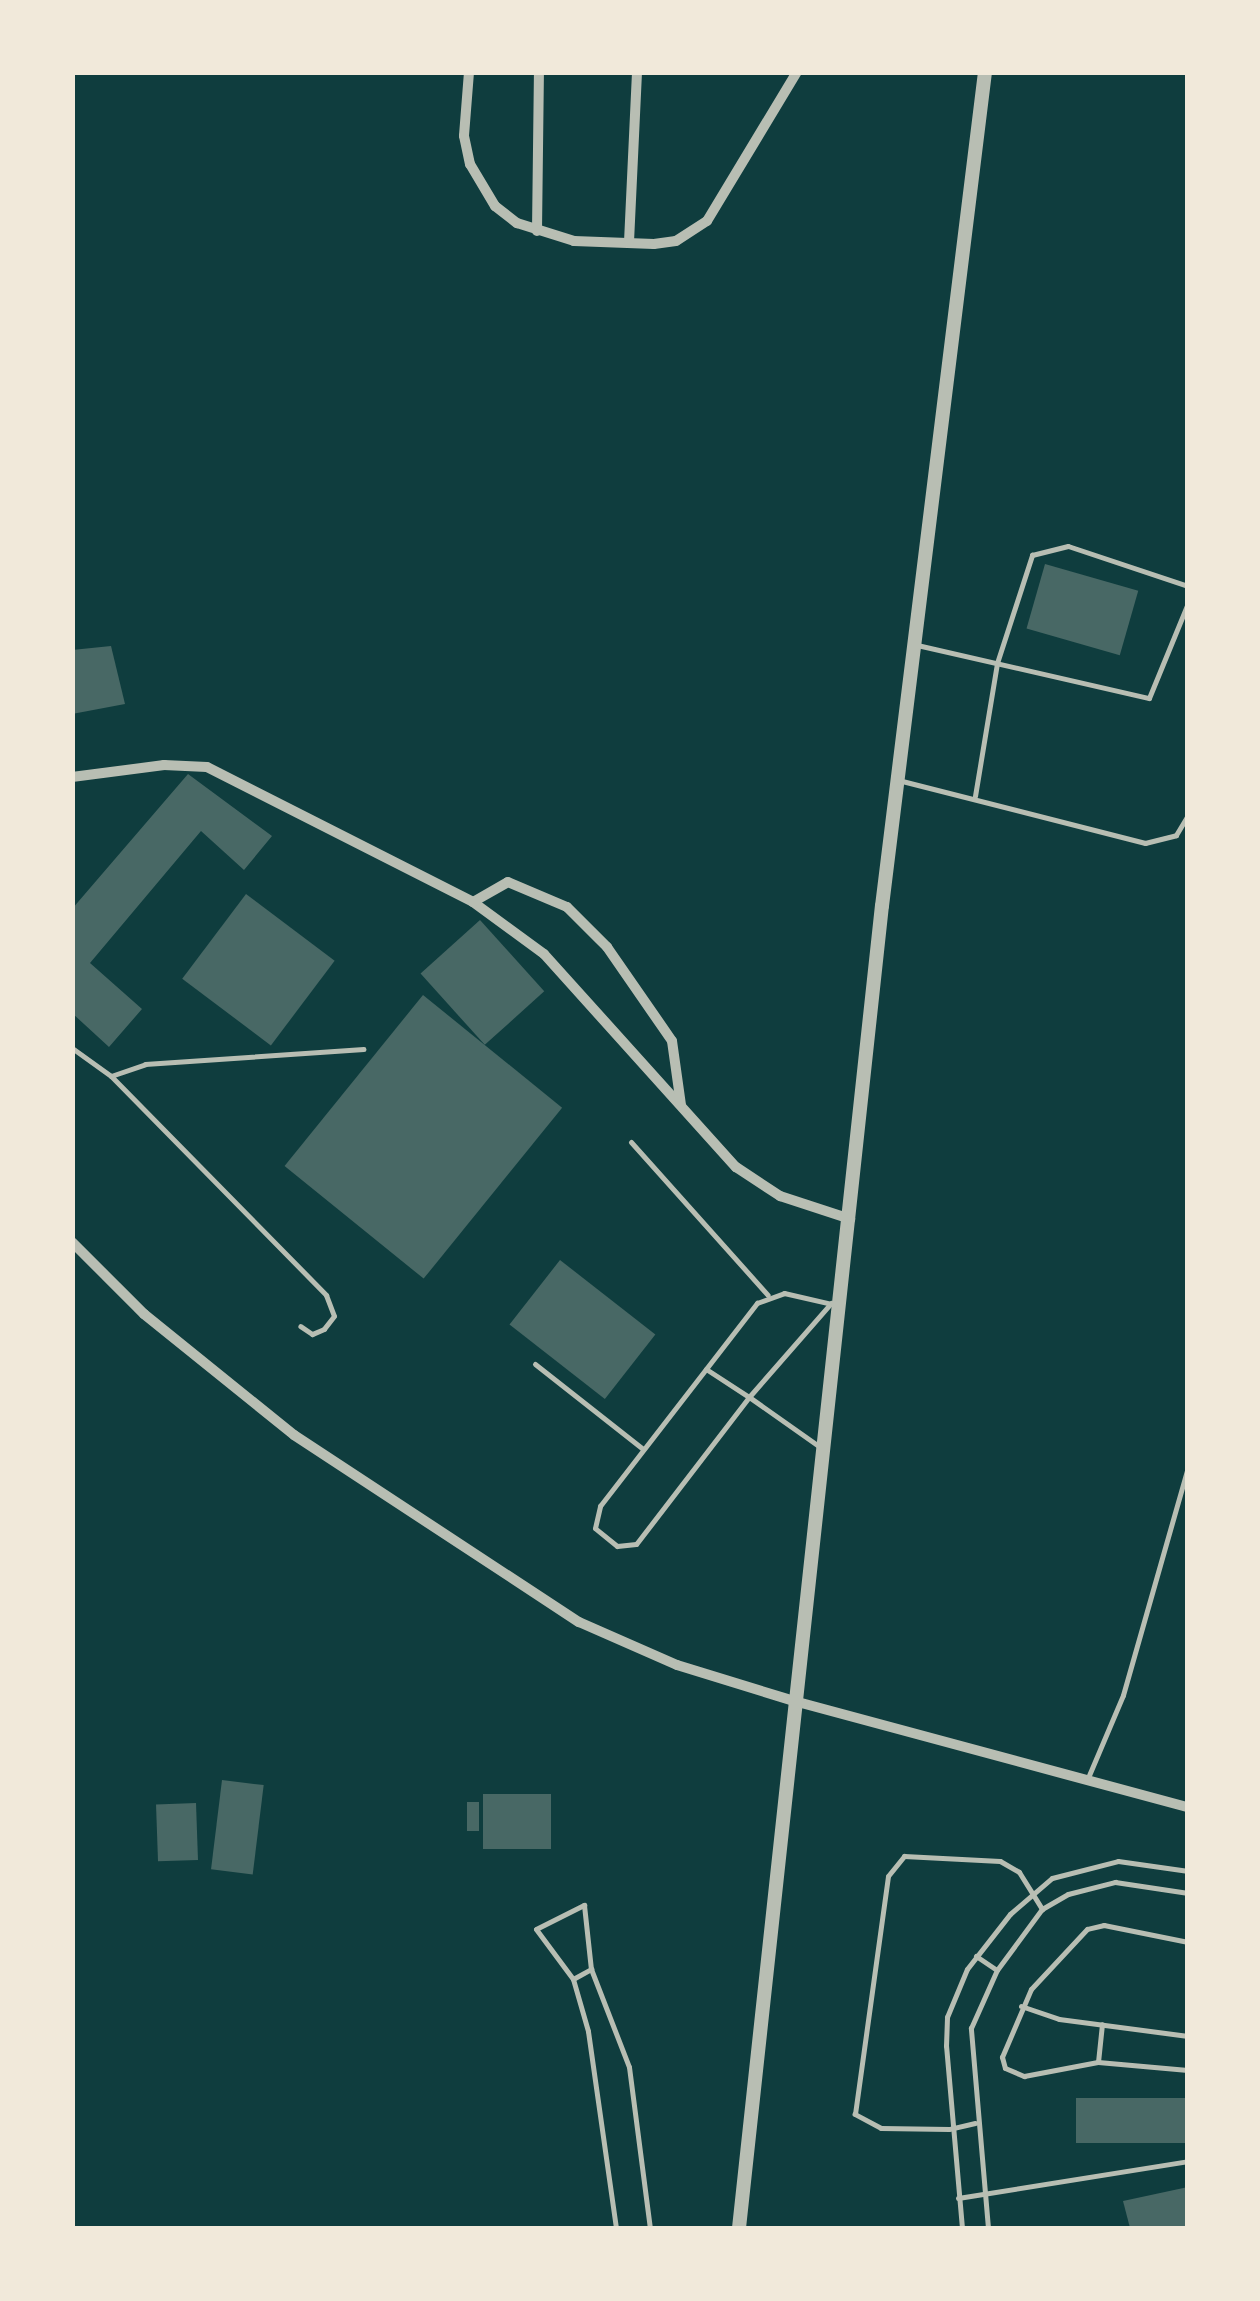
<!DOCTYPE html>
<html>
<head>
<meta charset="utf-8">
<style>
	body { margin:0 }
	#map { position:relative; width:1260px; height:2301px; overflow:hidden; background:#0f3d3e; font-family:Barlow,sans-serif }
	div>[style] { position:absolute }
	.building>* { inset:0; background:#486865; transform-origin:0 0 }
	.service>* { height:5px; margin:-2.5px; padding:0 2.5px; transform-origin:2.5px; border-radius:2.5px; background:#b8beb3 }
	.minor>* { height:10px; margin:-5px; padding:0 5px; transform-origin:5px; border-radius:5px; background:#b8beb3 }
	.tertiary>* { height:14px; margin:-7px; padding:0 7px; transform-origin:7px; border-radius:7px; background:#b8beb3 }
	span { translate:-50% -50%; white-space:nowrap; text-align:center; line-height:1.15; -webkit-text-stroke:8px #f1e9da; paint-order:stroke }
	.frame { position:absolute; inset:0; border:75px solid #f1e9da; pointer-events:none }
</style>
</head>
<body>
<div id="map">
	<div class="building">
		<div style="left:1045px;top:564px;width:97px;height:67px;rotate:16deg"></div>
		<div style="clip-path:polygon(111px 646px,125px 704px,72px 714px,72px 650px)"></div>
		<div style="clip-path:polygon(188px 774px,272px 836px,244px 870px,201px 831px,90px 963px,142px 1009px,109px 1047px,72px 1013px,72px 909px)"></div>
		<div style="left:246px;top:894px;width:111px;height:106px;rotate:37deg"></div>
		<div style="left:480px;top:920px;width:96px;height:80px;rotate:48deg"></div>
		<div style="left:423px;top:995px;width:179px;height:220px;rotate:39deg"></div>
		<div style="left:560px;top:1260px;width:121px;height:82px;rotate:38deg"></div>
		<div style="left:222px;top:1780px;width:42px;height:90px;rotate:7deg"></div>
		<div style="left:483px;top:1794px;width:68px;height:55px"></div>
		<div style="left:467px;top:1802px;width:12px;height:29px"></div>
		<div style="left:196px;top:1803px;width:57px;height:40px;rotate:88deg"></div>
		<div style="left:1188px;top:2098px;width:45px;height:112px;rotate:90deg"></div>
		<div style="clip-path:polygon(1188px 2187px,1188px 2228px,1130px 2228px,1123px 2201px)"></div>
	</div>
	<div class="service">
		<div style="left:917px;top:645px;width:238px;rotate:12.9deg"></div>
		<div style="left:1149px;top:698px;width:103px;rotate:-67.7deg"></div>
		<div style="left:902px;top:781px;width:251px;rotate:14.3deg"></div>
		<div style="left:1145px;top:843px;width:32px;rotate:-14deg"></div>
		<div style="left:1176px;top:835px;width:23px;rotate:-59deg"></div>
		<div style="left:975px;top:796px;width:135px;rotate:-80.6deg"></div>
		<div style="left:997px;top:663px;width:114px;rotate:-72deg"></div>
		<div style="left:1032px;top:555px;width:37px;rotate:-14deg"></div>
		<div style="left:1068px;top:546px;width:126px;rotate:18.4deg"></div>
		<div style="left:72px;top:1048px;width:48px;rotate:35.7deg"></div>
		<div style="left:111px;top:1076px;width:36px;rotate:-19deg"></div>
		<div style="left:145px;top:1064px;width:219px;rotate:-3.9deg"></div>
		<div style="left:111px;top:1076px;width:307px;rotate:45.5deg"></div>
		<div style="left:326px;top:1295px;width:22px;rotate:69deg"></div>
		<div style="left:334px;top:1316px;width:16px;rotate:128deg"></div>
		<div style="left:324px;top:1329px;width:13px;rotate:157deg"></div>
		<div style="left:312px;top:1334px;width:14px;rotate:-146deg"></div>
		<div style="left:631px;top:1142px;width:205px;rotate:48.2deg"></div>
		<div style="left:535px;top:1364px;width:137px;rotate:38.2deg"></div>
		<div style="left:706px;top:1369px;width:51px;rotate:33.1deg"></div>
		<div style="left:749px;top:1397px;width:125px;rotate:-48.9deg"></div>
		<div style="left:820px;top:1447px;width:87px;rotate:-144.8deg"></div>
		<div style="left:749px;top:1397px;width:185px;rotate:127.5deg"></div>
		<div style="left:636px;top:1544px;width:19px;rotate:174deg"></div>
		<div style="left:617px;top:1546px;width:28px;rotate:-141deg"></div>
		<div style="left:595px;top:1528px;width:23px;rotate:-77deg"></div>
		<div style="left:600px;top:1506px;width:257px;rotate:-52.3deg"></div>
		<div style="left:757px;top:1303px;width:29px;rotate:-20deg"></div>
		<div style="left:784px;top:1293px;width:53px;rotate:13deg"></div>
		<div style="left:1087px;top:1780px;width:92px;rotate:-67deg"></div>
		<div style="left:1123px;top:1695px;width:237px;rotate:-74.1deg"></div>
		<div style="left:1188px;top:1942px;width:86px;rotate:-168.6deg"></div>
		<div style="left:1104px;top:1925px;width:17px;rotate:167deg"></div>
		<div style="left:1087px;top:1929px;width:82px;rotate:133deg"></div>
		<div style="left:1031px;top:1989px;width:74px;rotate:113.1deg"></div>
		<div style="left:1002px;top:2057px;width:11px;rotate:75deg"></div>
		<div style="left:1005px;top:2068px;width:21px;rotate:23deg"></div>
		<div style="left:1024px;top:2076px;width:75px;rotate:-10.7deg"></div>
		<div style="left:1098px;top:2062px;width:90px;rotate:5.1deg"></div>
		<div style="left:976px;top:1956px;width:25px;rotate:34deg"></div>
		<div style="left:573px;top:1979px;width:21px;rotate:-29deg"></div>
		<div style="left:1021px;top:2006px;width:40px;rotate:18.9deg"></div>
		<div style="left:1059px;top:2019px;width:130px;rotate:7.5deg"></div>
		<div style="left:1098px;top:2062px;width:38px;rotate:-84deg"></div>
		<div style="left:975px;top:2123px;width:27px;rotate:167deg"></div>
		<div style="left:949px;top:2129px;width:68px;rotate:-179.2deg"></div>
		<div style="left:881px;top:2128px;width:30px;rotate:-152deg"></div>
		<div style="left:855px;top:2114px;width:240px;rotate:-82.1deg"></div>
		<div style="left:888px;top:1876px;width:26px;rotate:-51deg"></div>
		<div style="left:904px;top:1856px;width:96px;rotate:3deg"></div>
		<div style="left:1000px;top:1861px;width:22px;rotate:30deg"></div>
		<div style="left:1019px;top:1872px;width:44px;rotate:58.1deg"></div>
		<div style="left:958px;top:2198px;width:233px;rotate:-9.1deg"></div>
		<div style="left:616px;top:2228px;width:199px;rotate:-98.1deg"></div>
		<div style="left:588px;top:2031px;width:54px;rotate:-106.1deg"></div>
		<div style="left:573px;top:1979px;width:62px;rotate:-126.5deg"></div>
		<div style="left:536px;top:1929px;width:54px;rotate:-26.6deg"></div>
		<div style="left:584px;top:1905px;width:64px;rotate:83.8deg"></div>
		<div style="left:591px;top:1969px;width:105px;rotate:68.8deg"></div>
		<div style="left:629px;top:2067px;width:162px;rotate:82.6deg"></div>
		<div style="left:962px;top:2228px;width:183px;rotate:-95deg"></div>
		<div style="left:946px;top:2046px;width:29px;rotate:-88deg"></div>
		<div style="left:947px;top:2017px;width:52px;rotate:-67.4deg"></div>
		<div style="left:967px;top:1969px;width:70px;rotate:-52deg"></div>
		<div style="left:1010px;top:1914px;width:55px;rotate:-40.6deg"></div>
		<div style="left:1052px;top:1878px;width:68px;rotate:-14.4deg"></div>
		<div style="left:1118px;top:1861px;width:71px;rotate:8.1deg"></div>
		<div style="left:988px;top:2228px;width:201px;rotate:-94.9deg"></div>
		<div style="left:971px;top:2028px;width:64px;rotate:-65.9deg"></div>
		<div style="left:997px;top:1970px;width:76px;rotate:-53.6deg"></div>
		<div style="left:1042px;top:1909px;width:30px;rotate:-30deg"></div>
		<div style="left:1068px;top:1894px;width:49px;rotate:-14.3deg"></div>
		<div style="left:1115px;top:1882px;width:74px;rotate:8.6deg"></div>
	</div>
	<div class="minor">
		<div style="left:469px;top:72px;width:64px;rotate:94.5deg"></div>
		<div style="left:464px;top:136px;width:29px;rotate:78deg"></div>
		<div style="left:470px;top:164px;width:49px;rotate:59.2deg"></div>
		<div style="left:495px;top:206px;width:28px;rotate:38deg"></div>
		<div style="left:517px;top:223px;width:60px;rotate:17.5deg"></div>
		<div style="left:574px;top:241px;width:80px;rotate:2.1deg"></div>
		<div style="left:654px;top:244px;width:22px;rotate:-8deg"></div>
		<div style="left:676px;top:241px;width:37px;rotate:-33deg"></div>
		<div style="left:707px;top:221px;width:174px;rotate:-58.9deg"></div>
		<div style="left:537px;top:231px;width:159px;rotate:-89.3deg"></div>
		<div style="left:629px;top:242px;width:170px;rotate:-87.3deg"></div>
		<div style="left:72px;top:777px;width:93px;rotate:-7.4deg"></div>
		<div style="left:164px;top:765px;width:43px;rotate:2.7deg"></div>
		<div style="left:207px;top:767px;width:298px;rotate:26.9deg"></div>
		<div style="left:473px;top:902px;width:88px;rotate:36.2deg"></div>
		<div style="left:544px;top:954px;width:287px;rotate:48deg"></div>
		<div style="left:736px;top:1167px;width:53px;rotate:33.4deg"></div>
		<div style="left:780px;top:1196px;width:74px;rotate:18.2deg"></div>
		<div style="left:473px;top:902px;width:40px;rotate:-29.7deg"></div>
		<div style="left:508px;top:882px;width:64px;rotate:23deg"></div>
		<div style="left:567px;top:907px;width:57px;rotate:45deg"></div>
		<div style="left:607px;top:947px;width:114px;rotate:55.3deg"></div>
		<div style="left:672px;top:1041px;width:65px;rotate:82deg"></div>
		<div style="left:72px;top:1242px;width:102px;rotate:45deg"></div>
		<div style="left:144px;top:1314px;width:193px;rotate:38.9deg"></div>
		<div style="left:294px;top:1435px;width:341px;rotate:33.3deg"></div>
		<div style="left:579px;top:1622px;width:107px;rotate:23.7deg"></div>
		<div style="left:677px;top:1665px;width:122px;rotate:17.1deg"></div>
		<div style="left:794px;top:1701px;width:408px;rotate:15.1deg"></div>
	</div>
	<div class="tertiary">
		<div style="left:739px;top:2228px;width:1330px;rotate:-83.83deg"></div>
		<div style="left:882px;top:906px;width:840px;rotate:-82.96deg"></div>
	</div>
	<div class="frame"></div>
</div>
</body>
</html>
